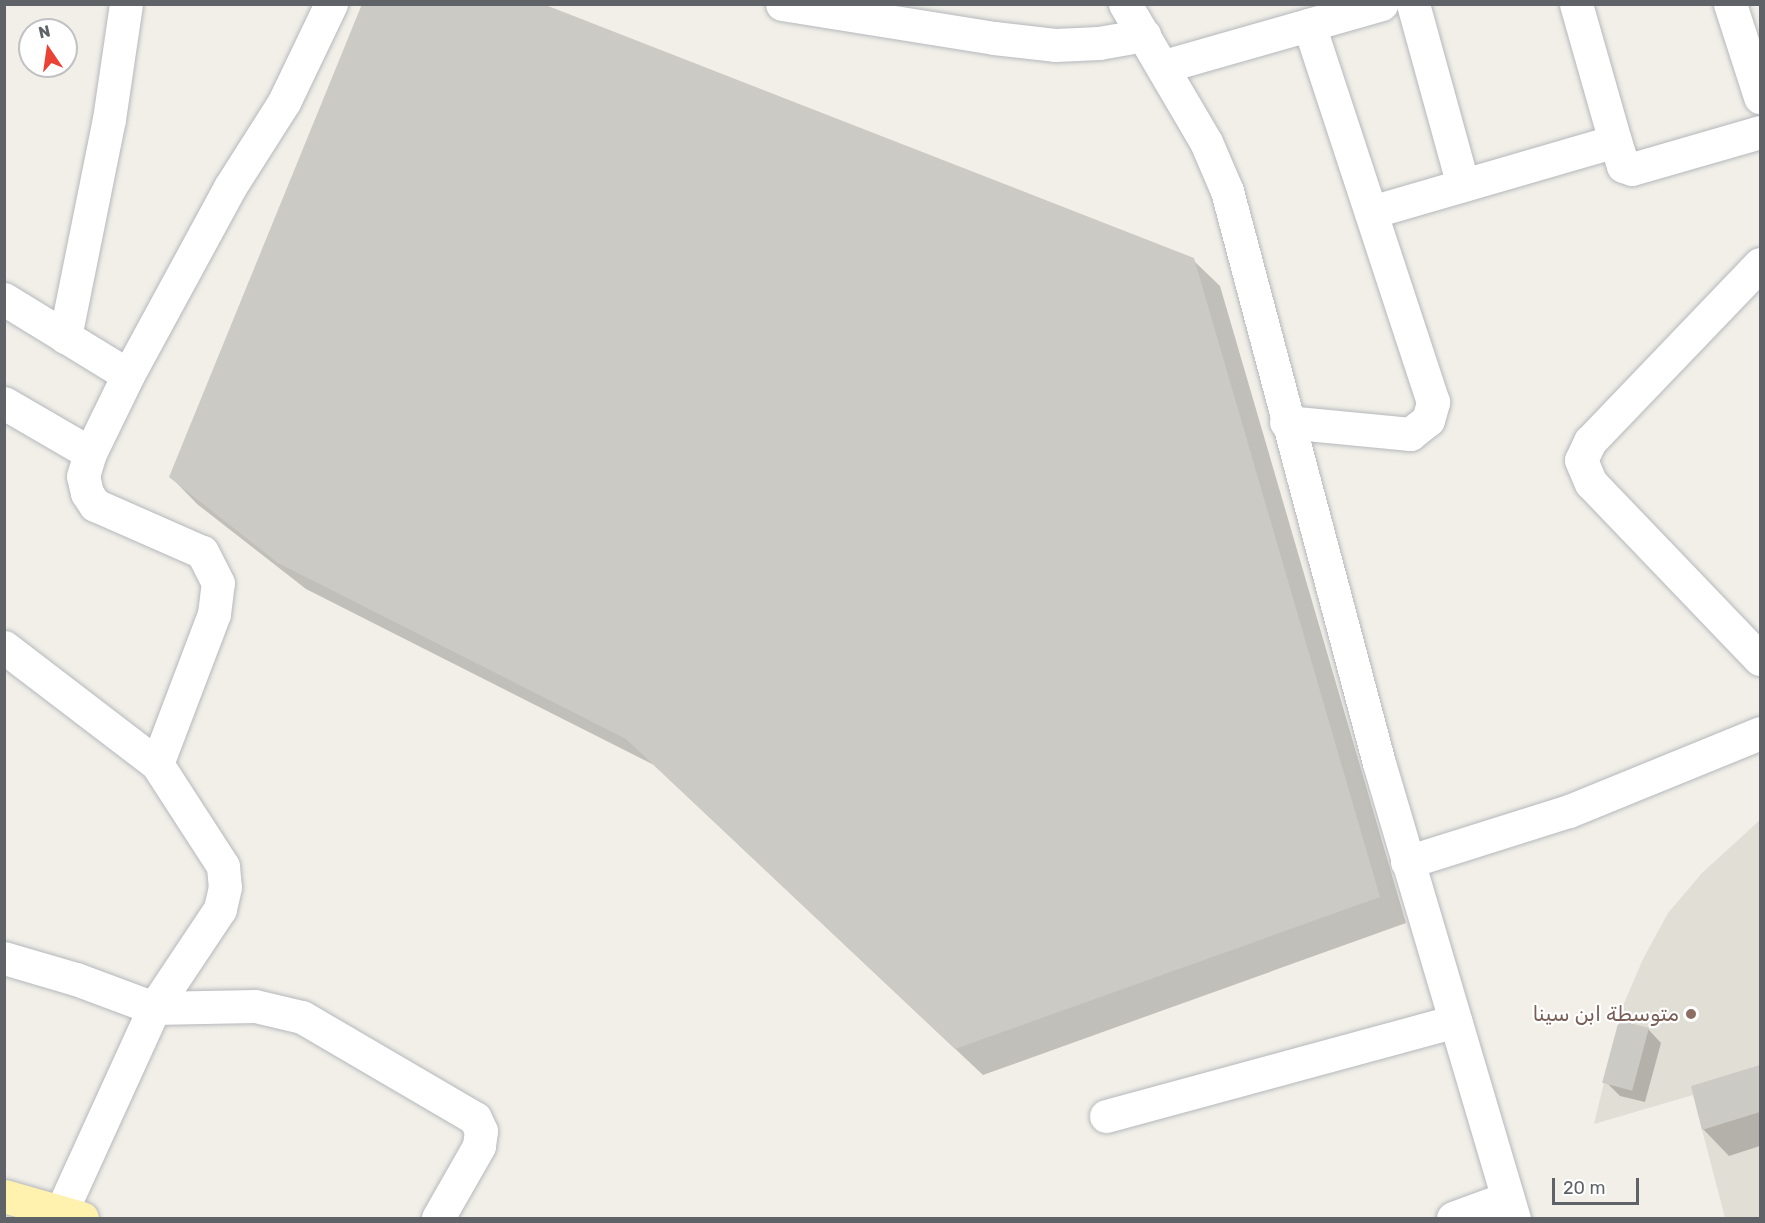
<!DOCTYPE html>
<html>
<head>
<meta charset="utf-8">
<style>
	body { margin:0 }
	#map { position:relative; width:1765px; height:1223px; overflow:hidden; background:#f1efe8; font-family:Rubik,"Noto Sans Arabic",sans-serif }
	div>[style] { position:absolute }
	.education>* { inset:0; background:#e1ded6 }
	.shadow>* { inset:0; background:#0003 }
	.building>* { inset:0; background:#cccac5; transform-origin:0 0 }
	.roads { filter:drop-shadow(0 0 2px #b5b8bc) drop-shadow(0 0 2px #b5b8bc) }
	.minor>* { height:33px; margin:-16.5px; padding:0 16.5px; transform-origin:16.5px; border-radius:16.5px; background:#fff }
	.major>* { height:33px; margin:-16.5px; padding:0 16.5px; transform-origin:16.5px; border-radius:16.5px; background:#fff2af }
	.dots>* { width:16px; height:16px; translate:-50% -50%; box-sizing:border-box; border:3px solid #fff; border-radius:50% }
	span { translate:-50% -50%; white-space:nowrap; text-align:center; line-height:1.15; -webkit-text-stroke:4.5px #fff; paint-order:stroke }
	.education-label { font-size:21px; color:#785e54 }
	.right { translate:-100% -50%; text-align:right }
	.frame { position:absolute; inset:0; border:6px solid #5f6368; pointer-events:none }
	.north { position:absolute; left:18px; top:18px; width:60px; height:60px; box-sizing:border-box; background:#fff; border:2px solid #bfc1c3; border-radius:50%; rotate:347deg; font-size:16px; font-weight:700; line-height:24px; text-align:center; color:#5f6368 }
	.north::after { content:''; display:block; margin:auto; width:21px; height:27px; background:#ea4335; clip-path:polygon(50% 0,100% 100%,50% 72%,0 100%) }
	.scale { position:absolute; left:1552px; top:1178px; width:87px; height:27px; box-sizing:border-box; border:3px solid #5f6368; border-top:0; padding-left:8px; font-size:18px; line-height:21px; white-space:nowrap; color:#5f6368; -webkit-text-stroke:4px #fff; paint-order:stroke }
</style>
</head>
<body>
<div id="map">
	<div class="education">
		<div style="clip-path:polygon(1760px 820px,1760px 1218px,1725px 1218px,1693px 1095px,1594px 1124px,1622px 1008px,1643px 959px,1668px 913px,1702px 873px)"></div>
	</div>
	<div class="shadow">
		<div style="clip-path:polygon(1193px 260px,1220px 286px,1406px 923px,983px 1075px,654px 765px,306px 589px,197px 504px,171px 477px)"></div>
		<div style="clip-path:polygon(1648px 1029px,1661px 1043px,1645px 1102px,1620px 1096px,1606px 1082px)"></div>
		<div style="clip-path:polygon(1760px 1067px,1760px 1146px,1729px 1156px,1703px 1129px,1692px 1087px)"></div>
	</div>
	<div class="building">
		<div style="clip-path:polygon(362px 4px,543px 4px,1194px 258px,1380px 897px,955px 1049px,626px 739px,278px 563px,169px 477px)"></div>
		<div style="left:1619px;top:1020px;width:31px;height:65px;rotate:15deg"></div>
		<div style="clip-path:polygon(1760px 1065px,1760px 1112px,1702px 1130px,1691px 1086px)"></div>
	</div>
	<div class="roads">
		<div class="minor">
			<div style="left:782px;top:4px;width:215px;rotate:9.1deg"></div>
			<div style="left:994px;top:38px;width:61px;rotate:6.5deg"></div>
			<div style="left:1055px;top:45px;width:44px;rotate:-2.6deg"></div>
			<div style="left:1099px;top:43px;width:46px;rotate:-10.1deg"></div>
			<div style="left:1125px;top:4px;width:160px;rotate:59.6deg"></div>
			<div style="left:1206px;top:142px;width:53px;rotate:66.8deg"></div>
			<div style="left:1227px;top:191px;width:592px;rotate:75.12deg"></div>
			<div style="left:1379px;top:763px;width:475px;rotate:73.5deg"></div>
			<div style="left:1413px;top:4px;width:188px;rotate:74.6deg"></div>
			<div style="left:1730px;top:4px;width:98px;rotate:72.1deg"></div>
			<div style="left:1164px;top:66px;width:226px;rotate:-15.9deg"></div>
			<div style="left:1615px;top:141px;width:26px;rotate:72deg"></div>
			<div style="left:1623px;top:166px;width:9px;rotate:18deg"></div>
			<div style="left:1632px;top:169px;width:133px;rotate:-16.1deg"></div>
			<div style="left:1371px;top:212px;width:254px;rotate:-16.2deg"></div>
			<div style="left:1615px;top:141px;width:142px;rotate:-105.9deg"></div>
			<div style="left:1760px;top:264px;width:245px;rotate:133.8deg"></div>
			<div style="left:1590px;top:441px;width:21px;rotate:115deg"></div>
			<div style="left:1581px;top:460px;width:25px;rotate:67deg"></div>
			<div style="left:1591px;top:483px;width:244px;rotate:46.2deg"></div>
			<div style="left:4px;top:299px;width:145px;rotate:31.5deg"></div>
			<div style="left:65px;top:337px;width:222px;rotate:-78.6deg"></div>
			<div style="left:109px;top:119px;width:116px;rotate:-81.6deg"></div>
			<div style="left:4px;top:403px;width:99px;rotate:30.2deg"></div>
			<div style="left:1286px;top:422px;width:125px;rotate:5.5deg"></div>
			<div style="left:1410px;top:434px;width:23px;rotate:-38deg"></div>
			<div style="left:1428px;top:420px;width:19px;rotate:-74deg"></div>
			<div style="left:1433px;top:402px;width:397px;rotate:-108.2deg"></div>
			<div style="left:4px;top:647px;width:193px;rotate:37.4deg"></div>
			<div style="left:157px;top:764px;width:121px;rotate:57.1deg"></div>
			<div style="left:223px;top:866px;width:21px;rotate:85deg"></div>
			<div style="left:225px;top:887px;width:23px;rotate:103deg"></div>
			<div style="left:220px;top:909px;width:119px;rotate:123.7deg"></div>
			<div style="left:157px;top:764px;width:160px;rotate:-69.2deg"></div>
			<div style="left:214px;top:614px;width:31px;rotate:-83deg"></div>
			<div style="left:218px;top:583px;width:35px;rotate:-117deg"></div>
			<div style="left:202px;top:552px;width:117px;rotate:-156.3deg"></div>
			<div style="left:95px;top:505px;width:14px;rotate:-124deg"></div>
			<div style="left:87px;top:493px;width:17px;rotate:-103deg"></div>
			<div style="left:83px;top:476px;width:24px;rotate:-73deg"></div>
			<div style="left:90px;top:453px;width:87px;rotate:-64deg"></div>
			<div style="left:128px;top:375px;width:214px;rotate:-61.5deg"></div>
			<div style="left:230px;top:187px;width:101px;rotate:-57.6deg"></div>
			<div style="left:284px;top:102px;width:109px;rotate:-64.4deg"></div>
			<div style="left:1407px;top:862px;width:170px;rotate:-17.5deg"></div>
			<div style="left:1569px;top:811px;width:206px;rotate:-22.2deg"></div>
			<div style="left:4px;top:958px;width:75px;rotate:16.3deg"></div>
			<div style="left:76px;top:979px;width:83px;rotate:20.4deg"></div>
			<div style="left:154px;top:1008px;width:224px;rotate:114.5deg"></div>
			<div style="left:154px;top:1008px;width:101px;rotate:-1.1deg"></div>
			<div style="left:255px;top:1006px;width:48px;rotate:13.2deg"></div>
			<div style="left:302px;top:1017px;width:200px;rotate:30.3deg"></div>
			<div style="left:475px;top:1118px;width:14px;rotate:65deg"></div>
			<div style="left:481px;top:1131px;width:15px;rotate:98deg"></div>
			<div style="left:479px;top:1146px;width:83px;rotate:119.7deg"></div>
			<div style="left:1106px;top:1116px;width:362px;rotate:-15.2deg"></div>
			<div style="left:1453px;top:1218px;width:58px;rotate:-20.3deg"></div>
		</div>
		<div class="major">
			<div style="left:4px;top:1196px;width:81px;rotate:15.8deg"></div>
		</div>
	</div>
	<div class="dots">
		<div style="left:1691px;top:1014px;background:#8d6e63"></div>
	</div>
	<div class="education-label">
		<span class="right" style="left:1679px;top:1014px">متوسطة ابن سينا</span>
	</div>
	<div class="frame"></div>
	<div class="north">N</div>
	<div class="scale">20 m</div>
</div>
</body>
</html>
